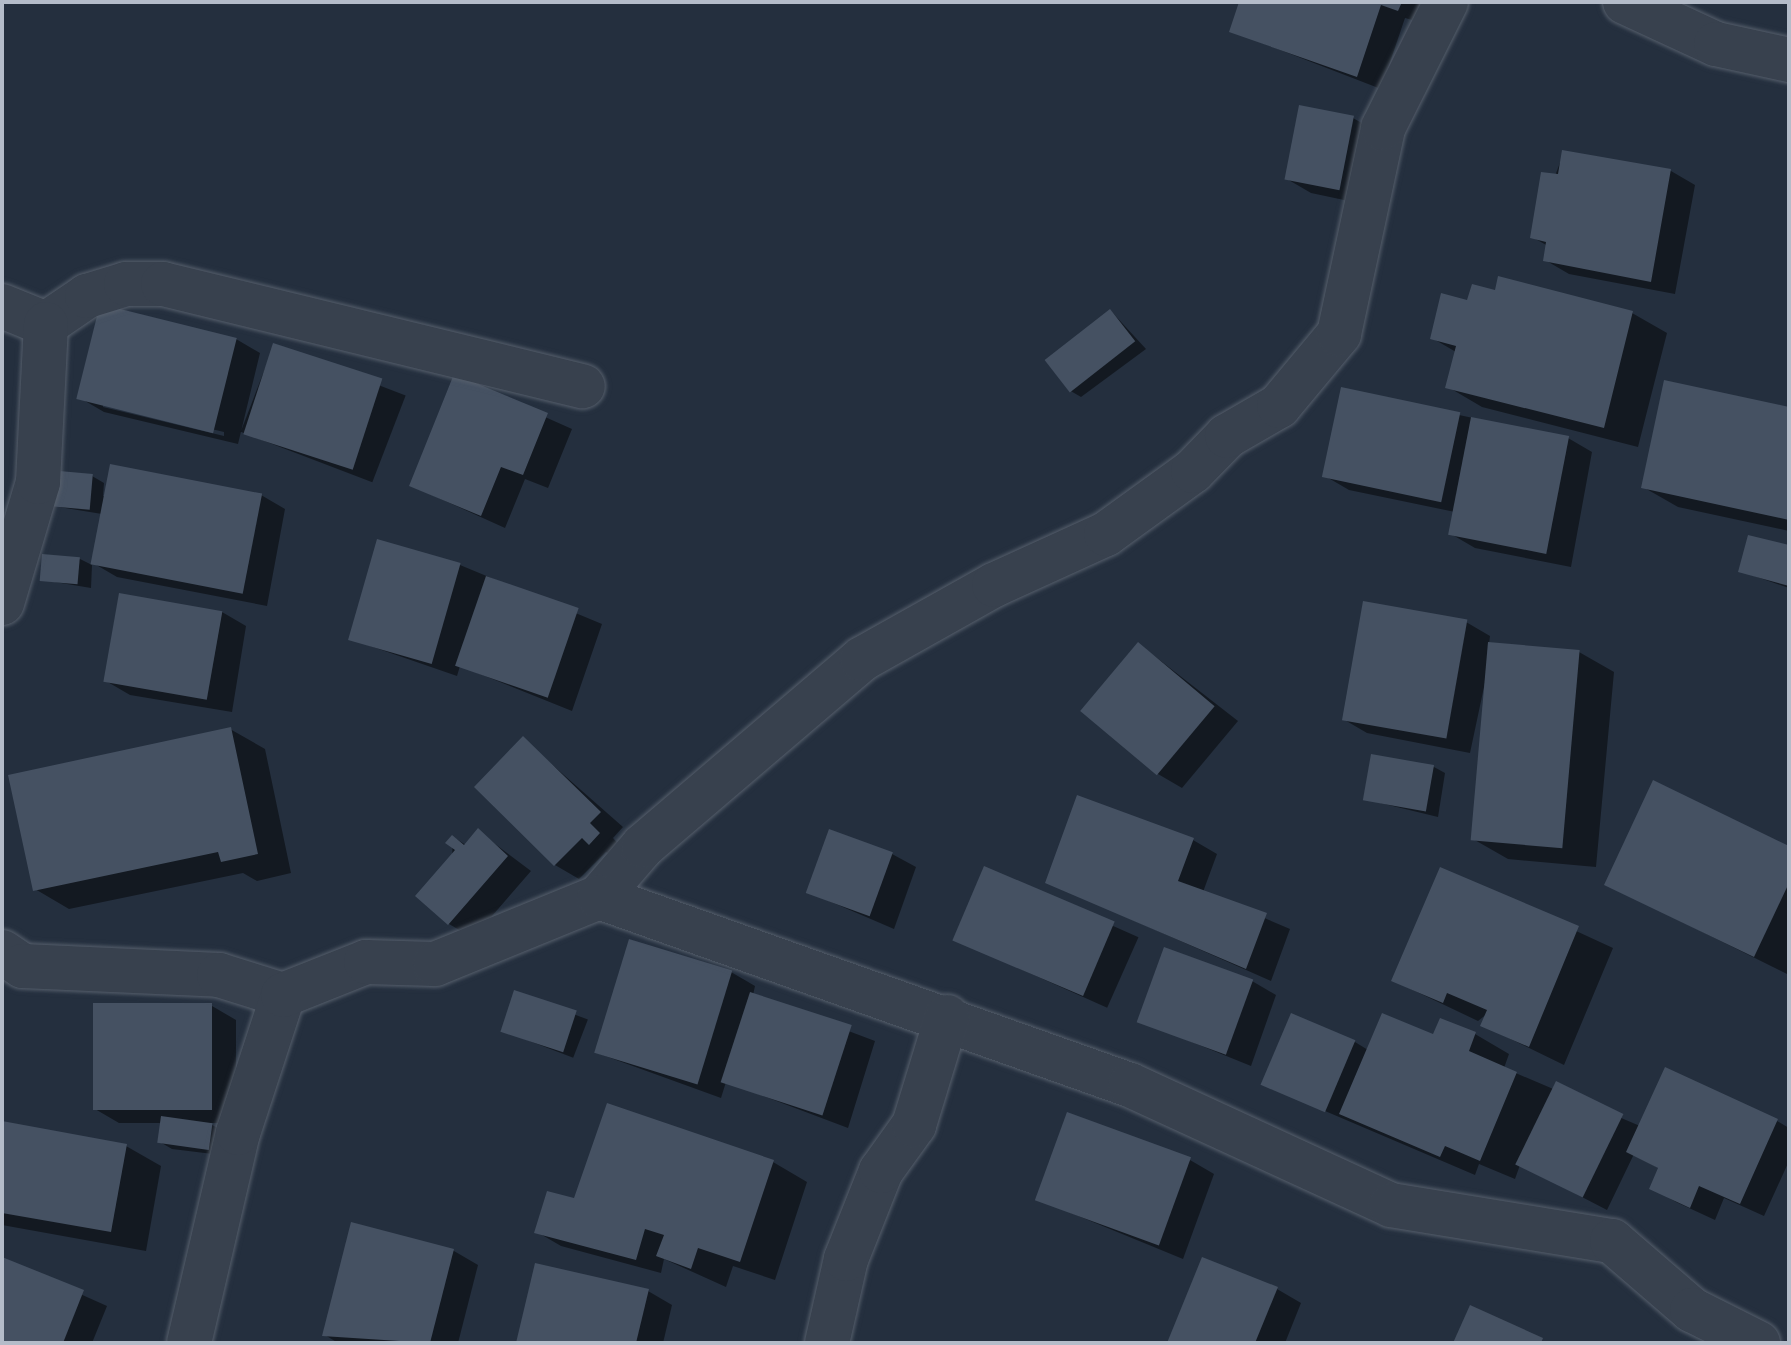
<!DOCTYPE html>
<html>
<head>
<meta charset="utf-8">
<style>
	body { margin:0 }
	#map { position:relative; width:1791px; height:1345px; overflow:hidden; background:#242f3e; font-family:Overpass,sans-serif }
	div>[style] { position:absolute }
	.shadow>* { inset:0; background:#0007; transform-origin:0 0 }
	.building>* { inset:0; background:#455162; transform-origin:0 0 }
	.roads { filter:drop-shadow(0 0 2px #565f6c) drop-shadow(0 0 2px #565f6c) }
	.minor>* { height:44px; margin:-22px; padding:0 22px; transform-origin:22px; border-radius:22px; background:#38414e }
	span { translate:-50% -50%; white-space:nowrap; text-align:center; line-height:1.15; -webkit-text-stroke:6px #1d2633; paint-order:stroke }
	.frame { position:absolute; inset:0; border:4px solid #b4bcc9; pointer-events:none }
</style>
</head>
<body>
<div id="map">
	<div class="shadow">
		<div style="clip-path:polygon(1241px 2px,1431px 2px,1423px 23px,1405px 18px,1381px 89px,1231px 31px)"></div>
		<div style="clip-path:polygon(1353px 118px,1377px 132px,1363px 204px,1311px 193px,1287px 179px)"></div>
		<div style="clip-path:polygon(1564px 152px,1671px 171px,1695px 185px,1675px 294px,1569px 274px,1545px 260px,1548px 246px,1532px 237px)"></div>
		<div style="clip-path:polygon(1499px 279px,1632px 313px,1667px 333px,1638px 447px,1482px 407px,1448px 387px,1456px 352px,1432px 338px,1469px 302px,1496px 292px)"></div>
		<div style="clip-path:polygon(1111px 311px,1146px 349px,1081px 397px,1069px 390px)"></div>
		<div style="clip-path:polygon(evenodd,236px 339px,260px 353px,238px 444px,104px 412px,80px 398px,236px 339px,103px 403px,224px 432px,224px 436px,103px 407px,103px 403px)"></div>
		<div style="left:274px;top:345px;width:141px;height:93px;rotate:21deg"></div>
		<div style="clip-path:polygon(455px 377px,572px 429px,548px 488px,525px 479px,505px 528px,412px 486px)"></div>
		<div style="clip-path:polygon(1789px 409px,1789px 531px,1678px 507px,1643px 487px)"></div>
		<div style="clip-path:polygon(1459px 415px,1568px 438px,1592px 452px,1571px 567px,1475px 548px,1451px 534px,1455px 512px,1349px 490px,1325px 476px)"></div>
		<div style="clip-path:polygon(92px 476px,104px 483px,103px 496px,261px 495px,285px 509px,267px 606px,117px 577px,93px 563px,102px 514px,47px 505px)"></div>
		<div style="clip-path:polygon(378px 541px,460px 565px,602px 624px,572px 711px,460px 666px,457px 676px,350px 639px)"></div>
		<div style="clip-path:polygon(1789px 547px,1789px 588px,1740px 571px)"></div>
		<div style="clip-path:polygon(80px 559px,92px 565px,91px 588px,43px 580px)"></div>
		<div style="clip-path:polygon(222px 612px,246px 626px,232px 712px,130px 695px,106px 681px)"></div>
		<div style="clip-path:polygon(1466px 622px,1490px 636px,1489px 644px,1579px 652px,1614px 672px,1596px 867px,1508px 859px,1473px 839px,1488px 668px,1470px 753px,1367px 733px,1343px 719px)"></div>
		<div style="clip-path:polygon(1139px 644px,1238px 721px,1182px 788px,1158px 774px)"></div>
		<div style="clip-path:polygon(230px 729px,265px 749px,291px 873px,257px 881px,243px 873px,69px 909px,35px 889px)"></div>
		<div style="clip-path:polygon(523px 739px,623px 827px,613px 838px,622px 848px,614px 857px,606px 852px,579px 879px,555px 865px,477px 787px)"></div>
		<div style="clip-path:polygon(1434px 767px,1445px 773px,1438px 817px,1364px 799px)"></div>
		<div style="clip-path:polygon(478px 831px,531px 871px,473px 938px,449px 924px,453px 837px,466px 845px)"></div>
		<div style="clip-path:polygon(1193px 840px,1217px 854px,1203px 892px,1290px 929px,1271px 981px,1047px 882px)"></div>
		<div style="clip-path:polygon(1789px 848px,1789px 975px,1606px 884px)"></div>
		<div style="clip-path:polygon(892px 854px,916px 867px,894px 929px,808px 892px)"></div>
		<div style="left:985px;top:869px;width:168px;height:77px;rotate:24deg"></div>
		<div style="clip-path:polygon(1441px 869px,1613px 948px,1564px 1065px,1482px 1025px,1488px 1013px,1478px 1021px,1394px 981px)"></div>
		<div style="clip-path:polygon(731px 972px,755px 986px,753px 995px,875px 1041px,848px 1128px,726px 1082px,721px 1098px,597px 1053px)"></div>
		<div style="clip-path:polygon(1252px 981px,1276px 995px,1251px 1066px,1140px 1021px)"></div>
		<div style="left:516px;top:992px;width:77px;height:41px;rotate:21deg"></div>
		<div style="clip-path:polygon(212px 1006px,236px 1020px,236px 1123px,209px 1123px,224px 1132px,221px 1155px,172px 1149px,160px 1142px,162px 1123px,119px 1123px,95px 1109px)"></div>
		<div style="clip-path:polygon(1475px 1034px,1509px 1054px,1504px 1068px,1640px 1126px,1777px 1121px,1789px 1128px,1789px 1161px,1764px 1216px,1724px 1198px,1715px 1220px,1676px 1202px,1652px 1188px,1660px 1169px,1634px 1154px,1607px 1210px,1520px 1165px,1515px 1179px,1479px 1164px,1475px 1175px,1264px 1085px,1355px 1042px,1368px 1050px)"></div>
		<div style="clip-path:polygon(2px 1123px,126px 1146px,161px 1166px,146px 1251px,2px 1225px)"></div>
		<div style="clip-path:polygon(1190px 1160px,1214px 1174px,1183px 1259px,1037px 1199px)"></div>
		<div style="clip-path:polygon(773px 1162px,807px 1182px,775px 1280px,733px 1266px,726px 1287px,664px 1259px,661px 1273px,561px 1246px,537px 1232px)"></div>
		<div style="clip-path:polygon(353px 1225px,454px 1251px,478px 1265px,458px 1343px,338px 1343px,325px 1335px)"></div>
		<div style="clip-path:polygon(2px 1259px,107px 1306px,92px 1343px,2px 1343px)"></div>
		<div style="clip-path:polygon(1277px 1289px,1301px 1303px,1285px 1343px,1169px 1343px)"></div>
		<div style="clip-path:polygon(648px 1291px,672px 1305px,663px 1343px,518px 1343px)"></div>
	</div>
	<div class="building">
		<div style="clip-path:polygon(1239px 2px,1402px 2px,1398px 11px,1381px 5px,1357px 77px,1229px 32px)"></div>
		<div style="left:1299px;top:105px;width:56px;height:76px;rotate:11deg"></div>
		<div style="clip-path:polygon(1562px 150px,1671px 169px,1651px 282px,1543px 261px,1546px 242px,1530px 238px,1541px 172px,1558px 174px)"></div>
		<div style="clip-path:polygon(1498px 276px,1633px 311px,1604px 428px,1445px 388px,1456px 346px,1430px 339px,1441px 293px,1467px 300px,1472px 284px,1495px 290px)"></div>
		<div style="left:100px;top:304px;width:141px;height:98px;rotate:14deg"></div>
		<div style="left:1110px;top:309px;width:41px;height:83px;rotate:52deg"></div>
		<div style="left:273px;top:343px;width:115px;height:96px;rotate:18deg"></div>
		<div style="clip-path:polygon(454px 374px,548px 413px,523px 475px,501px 467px,481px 516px,409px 486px)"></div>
		<div style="clip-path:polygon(1664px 380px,1789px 407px,1789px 520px,1641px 488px)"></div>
		<div style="left:1341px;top:387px;width:122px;height:92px;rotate:12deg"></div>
		<div style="left:1471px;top:417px;width:100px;height:120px;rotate:11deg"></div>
		<div style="left:110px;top:464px;width:155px;height:102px;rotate:11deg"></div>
		<div style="left:48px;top:470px;width:45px;height:36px;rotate:5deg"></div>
		<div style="clip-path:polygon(1748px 535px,1789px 545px,1789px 586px,1738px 572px)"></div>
		<div style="left:377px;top:539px;width:87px;height:105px;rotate:16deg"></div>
		<div style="left:42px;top:554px;width:38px;height:27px;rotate:5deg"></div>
		<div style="left:486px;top:576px;width:98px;height:95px;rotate:19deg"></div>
		<div style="left:119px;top:593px;width:105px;height:90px;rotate:10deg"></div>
		<div style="left:1363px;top:601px;width:106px;height:121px;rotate:10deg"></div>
		<div style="left:1138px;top:642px;width:100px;height:90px;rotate:40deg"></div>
		<div style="left:1488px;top:642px;width:92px;height:199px;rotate:5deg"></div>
		<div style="clip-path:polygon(231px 727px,258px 854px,221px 862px,218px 852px,33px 891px,8px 775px)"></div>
		<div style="clip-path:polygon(523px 736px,601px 812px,590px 823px,600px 833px,589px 845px,582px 838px,554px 866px,474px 787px)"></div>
		<div style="left:1371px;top:754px;width:64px;height:47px;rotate:10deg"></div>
		<div style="clip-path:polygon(1653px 780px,1789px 846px,1789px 883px,1754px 957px,1604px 885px)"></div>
		<div style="clip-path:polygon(1077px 795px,1194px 838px,1178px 881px,1267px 913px,1246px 969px,1045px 883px)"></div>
		<div style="clip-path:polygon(478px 828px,508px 856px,448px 925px,415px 896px,455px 850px,445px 843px,452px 835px,464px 845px)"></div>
		<div style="left:829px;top:829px;width:68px;height:68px;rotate:20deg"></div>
		<div style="left:984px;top:866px;width:142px;height:81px;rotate:23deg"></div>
		<div style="clip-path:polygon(1440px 867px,1579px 926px,1529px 1047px,1480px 1026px,1487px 1010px,1447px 993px,1443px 1003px,1391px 981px)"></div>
		<div style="left:629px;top:939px;width:108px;height:119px;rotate:17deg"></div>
		<div style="left:1164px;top:947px;width:95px;height:80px;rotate:20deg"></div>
		<div style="left:514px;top:990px;width:66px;height:44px;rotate:18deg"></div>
		<div style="left:750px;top:992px;width:107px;height:95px;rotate:18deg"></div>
		<div style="left:93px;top:1003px;width:119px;height:107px"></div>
		<div style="left:1291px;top:1013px;width:70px;height:78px;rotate:23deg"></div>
		<div style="clip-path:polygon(1382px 1013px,1433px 1034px,1440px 1018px,1476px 1032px,1469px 1051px,1517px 1072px,1480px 1161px,1445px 1146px,1440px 1157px,1339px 1114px)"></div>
		<div style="clip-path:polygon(1665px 1067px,1778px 1119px,1740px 1204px,1699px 1186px,1690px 1208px,1649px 1189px,1658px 1168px,1626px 1152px)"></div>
		<div style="left:1556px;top:1081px;width:75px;height:93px;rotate:26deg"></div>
		<div style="clip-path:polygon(607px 1103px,774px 1160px,740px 1262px,698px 1248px,691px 1269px,656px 1256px,664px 1235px,645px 1229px,636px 1260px,534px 1233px,547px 1191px,574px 1198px)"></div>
		<div style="left:1067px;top:1112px;width:132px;height:94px;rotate:20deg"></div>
		<div style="left:161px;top:1116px;width:52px;height:27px;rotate:8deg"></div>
		<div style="clip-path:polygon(2px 1121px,127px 1144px,111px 1232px,2px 1213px)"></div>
		<div style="clip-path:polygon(351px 1222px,454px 1249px,430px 1343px,322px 1336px)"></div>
		<div style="clip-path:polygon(2px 1257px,84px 1290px,63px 1343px,2px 1343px)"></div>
		<div style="clip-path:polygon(1202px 1257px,1278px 1287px,1255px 1343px,1167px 1343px)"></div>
		<div style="clip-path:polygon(535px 1263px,649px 1289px,636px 1343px,516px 1343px)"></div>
		<div style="clip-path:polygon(1470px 1305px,1543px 1338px,1541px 1343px,1453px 1343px)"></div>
	</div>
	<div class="roads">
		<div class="minor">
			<div style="left:1625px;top:2px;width:100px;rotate:24.8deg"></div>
			<div style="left:1716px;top:44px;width:75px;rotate:12.4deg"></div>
			<div style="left:2px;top:306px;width:48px;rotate:22.2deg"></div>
			<div style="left:46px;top:324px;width:50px;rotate:-34.3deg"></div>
			<div style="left:87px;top:296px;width:41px;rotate:-17.1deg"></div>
			<div style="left:126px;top:284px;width:37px"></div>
			<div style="left:163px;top:284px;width:432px;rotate:13.7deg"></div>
			<div style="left:2px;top:603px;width:126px;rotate:-73.4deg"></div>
			<div style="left:38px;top:482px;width:158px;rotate:-87.1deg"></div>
			<div style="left:599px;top:897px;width:67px;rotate:-49.2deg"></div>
			<div style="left:643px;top:846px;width:288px;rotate:-40.5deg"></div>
			<div style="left:862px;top:659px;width:151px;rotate:-29.3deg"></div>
			<div style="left:994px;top:585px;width:123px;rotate:-24.5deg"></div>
			<div style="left:1106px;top:534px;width:107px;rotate:-35.9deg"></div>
			<div style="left:1193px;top:471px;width:49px;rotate:-45.8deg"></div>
			<div style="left:1227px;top:436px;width:60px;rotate:-30deg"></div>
			<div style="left:1279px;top:406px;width:94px;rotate:-50.2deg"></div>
			<div style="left:1339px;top:334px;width:211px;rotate:-77.9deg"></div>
			<div style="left:1383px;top:128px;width:141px;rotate:-63.4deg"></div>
			<div style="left:2px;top:952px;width:25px;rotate:34deg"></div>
			<div style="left:23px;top:966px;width:196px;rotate:2.6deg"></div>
			<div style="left:219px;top:975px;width:67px;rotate:17.4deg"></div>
			<div style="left:189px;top:1343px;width:216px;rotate:-76.9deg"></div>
			<div style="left:238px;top:1133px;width:145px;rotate:-71.9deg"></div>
			<div style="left:283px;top:995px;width:89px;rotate:-21.7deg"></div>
			<div style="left:366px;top:962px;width:69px;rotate:1.7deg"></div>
			<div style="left:435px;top:964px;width:177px;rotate:-22.2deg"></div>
			<div style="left:599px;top:897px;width:563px;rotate:19.5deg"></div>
			<div style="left:1130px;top:1085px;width:287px;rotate:24.7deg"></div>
			<div style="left:1391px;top:1205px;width:224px;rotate:9.3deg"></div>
			<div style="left:1612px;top:1241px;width:106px;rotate:40.8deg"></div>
			<div style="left:1692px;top:1310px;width:74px;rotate:26.6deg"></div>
			<div style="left:827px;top:1343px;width:86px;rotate:-77.3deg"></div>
			<div style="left:846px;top:1259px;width:95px;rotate:-68.3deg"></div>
			<div style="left:881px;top:1171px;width:57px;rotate:-54.3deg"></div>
			<div style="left:914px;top:1125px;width:113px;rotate:-73deg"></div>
		</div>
	</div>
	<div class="frame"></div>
</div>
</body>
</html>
